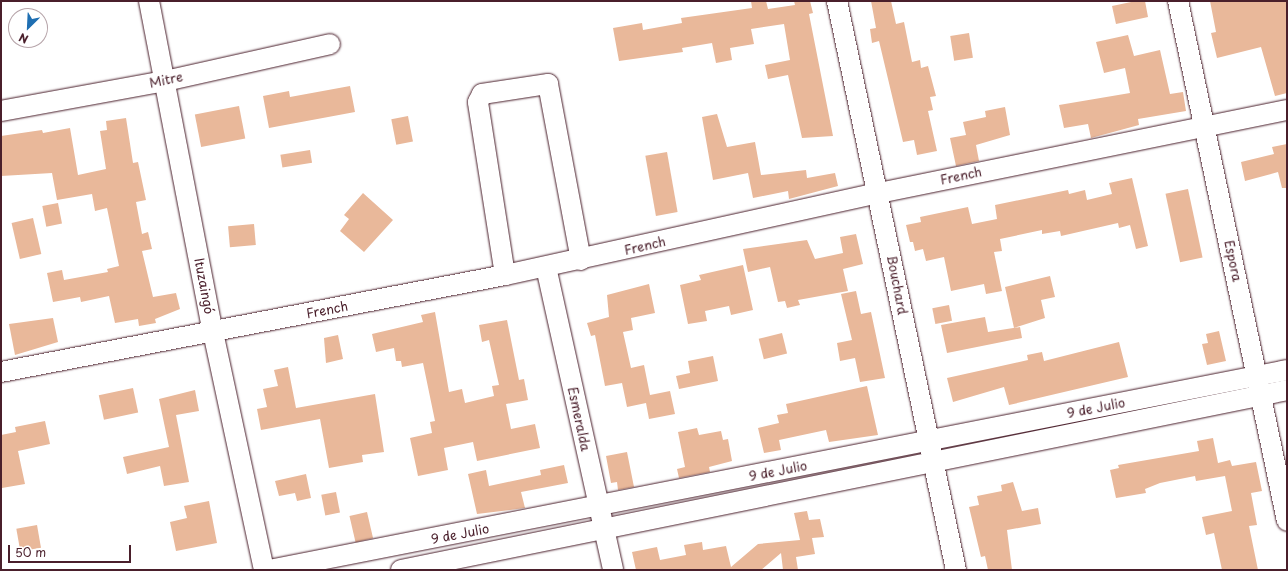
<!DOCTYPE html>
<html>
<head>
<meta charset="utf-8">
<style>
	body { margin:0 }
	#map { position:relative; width:1288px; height:571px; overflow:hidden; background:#fff; font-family:"Playpen Sans",sans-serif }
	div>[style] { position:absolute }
	.building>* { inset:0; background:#e9b89a; transform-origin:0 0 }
	.roads { filter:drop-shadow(0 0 1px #4a1f2b) drop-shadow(0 0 1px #4a1f2b) }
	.street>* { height:20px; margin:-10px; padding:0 10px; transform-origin:10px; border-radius:10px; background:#fff }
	span { translate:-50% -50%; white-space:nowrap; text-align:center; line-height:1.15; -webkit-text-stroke:3px #fff; paint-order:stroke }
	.street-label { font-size:13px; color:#4a1f2b }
	.frame { position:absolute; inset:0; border:2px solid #4a1f2b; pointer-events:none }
	.north { position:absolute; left:8px; top:8px; width:40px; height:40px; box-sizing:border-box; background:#fff; border:1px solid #b7a5aa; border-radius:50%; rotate:204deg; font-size:11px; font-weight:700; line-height:16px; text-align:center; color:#4a1f2b }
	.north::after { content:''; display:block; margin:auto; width:14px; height:18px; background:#1f6fb2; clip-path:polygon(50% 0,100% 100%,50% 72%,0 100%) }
	.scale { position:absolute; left:8px; top:545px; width:123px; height:18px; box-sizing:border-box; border:2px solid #4a1f2b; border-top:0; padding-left:5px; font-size:12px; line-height:14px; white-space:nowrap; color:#4a1f2b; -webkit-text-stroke:3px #fff; paint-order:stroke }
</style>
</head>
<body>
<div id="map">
	<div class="building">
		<div style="clip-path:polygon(751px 1px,766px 1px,768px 9px,795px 5px,794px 1px,810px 1px,813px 13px,809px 14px,833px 136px,802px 138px,788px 75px,768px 79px,765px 65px,790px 60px,784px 24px,751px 29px,754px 44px,730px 48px,732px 60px,716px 63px,712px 43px,682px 48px,683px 52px,619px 61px,613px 28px,642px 23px,643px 30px,682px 23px,681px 18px,752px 8px)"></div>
		<div style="clip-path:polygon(871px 1px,891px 1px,896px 24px,904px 22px,912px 62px,920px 60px,921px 68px,928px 66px,936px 96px,930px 97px,933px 110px,928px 111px,937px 151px,917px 155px,914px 140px,903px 142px,879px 41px,872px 43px,870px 29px,876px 28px)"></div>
		<div style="clip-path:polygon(1136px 1px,1145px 1px,1148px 17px,1116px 24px,1112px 6px)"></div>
		<div style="clip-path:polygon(1210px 1px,1287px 1px,1287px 93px,1275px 96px,1261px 47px,1217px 58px,1211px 33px,1216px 32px)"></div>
		<div style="left:969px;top:33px;width:25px;height:19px;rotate:81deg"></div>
		<div style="clip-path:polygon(1128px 35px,1134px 56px,1160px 50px,1170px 94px,1183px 92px,1186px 111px,1138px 119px,1139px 125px,1091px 138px,1088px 124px,1064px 128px,1059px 105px,1130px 93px,1125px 68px,1104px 73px,1096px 42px)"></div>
		<div style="clip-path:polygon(350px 86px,355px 112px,269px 128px,263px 96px,289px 91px,290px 97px)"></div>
		<div style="left:239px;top:106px;width:33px;height:45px;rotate:79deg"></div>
		<div style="clip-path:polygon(1005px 107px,1010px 135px,976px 145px,979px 161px,956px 166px,950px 138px,966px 135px,963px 122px,986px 117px,985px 111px)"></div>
		<div style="clip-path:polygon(717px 114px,727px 147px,755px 142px,761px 175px,806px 170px,807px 178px,835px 173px,838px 186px,789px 199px,788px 191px,753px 198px,748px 173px,713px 180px,702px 117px)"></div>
		<div style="left:408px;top:116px;width:26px;height:17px;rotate:79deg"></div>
		<div style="clip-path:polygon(126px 118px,133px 163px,138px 162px,146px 200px,136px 202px,142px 234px,148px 232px,152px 249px,142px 251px,153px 297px,176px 293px,180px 309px,155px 319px,156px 323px,139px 326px,138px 319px,115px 323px,109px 296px,81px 302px,80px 297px,53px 302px,47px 273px,62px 270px,64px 280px,108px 272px,107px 269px,119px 266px,107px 208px,95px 211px,92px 194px,57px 200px,52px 173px,1px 176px,1px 136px,42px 130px,43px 133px,70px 128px,78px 175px,106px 169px,100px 131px,107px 130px,106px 121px)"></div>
		<div style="clip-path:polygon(1287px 144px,1287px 188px,1282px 188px,1278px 172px,1245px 181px,1241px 162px,1274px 154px,1272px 147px)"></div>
		<div style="left:310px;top:150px;width:13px;height:30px;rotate:81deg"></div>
		<div style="left:667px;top:152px;width:61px;height:22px;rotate:80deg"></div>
		<div style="clip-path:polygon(1132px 178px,1148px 246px,1136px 249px,1130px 225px,1119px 228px,1118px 223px,1061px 236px,1060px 231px,1042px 234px,1042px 230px,1000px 239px,1002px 251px,994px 252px,1002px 291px,986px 294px,984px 284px,951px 291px,944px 257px,926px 261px,923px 249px,915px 251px,913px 242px,910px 242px,906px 225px,921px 222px,920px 217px,968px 207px,972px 224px,997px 219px,995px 205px,1068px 190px,1069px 194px,1085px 190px,1087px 200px,1112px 194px,1109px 183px)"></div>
		<div style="left:1188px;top:189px;width:70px;height:23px;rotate:78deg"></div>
		<div style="clip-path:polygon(363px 193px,393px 220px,364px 252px,340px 231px,349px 219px,344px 215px)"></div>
		<div style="left:58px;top:203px;width:21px;height:16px;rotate:79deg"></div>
		<div style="left:33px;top:218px;width:37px;height:22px;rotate:77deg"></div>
		<div style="left:254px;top:224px;width:21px;height:26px;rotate:85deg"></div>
		<div style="clip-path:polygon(856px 234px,863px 264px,843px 269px,848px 291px,798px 300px,800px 305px,787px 308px,785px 301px,778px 302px,770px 267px,748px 272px,743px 249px,807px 240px,815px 259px,843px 253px,840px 237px)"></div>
		<div style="clip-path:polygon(743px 265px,753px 310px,731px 315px,729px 306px,705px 311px,707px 321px,688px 324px,680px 285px,701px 280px,699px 275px)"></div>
		<div style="clip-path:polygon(1050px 276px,1055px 297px,1041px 300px,1045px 318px,1014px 328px,1005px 287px)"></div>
		<div style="clip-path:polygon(649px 284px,655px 313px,631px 318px,633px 330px,623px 332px,631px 368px,644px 365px,650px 395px,670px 391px,675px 414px,649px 419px,646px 403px,627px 407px,622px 383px,605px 386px,595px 335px,591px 336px,587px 323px,609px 317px,607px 295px)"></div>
		<div style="clip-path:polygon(856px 291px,861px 314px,871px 312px,885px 378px,860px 382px,855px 358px,840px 361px,837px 343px,852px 340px,841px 294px)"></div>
		<div style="left:949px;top:305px;width:16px;height:17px;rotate:79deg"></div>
		<div style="clip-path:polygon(435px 312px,449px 392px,462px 389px,465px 403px,494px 396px,492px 386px,499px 385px,489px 340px,482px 342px,479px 325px,507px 320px,519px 380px,524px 379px,528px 400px,506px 404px,511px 429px,535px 424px,540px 448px,477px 461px,473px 442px,444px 448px,448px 470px,418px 476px,410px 438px,432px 433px,430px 422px,435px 421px,423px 363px,402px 367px,401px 361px,396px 361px,394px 348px,376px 352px,372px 334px,423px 322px,421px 315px)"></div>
		<div style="clip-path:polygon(985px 317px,988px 332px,1020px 327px,1022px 338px,947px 353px,941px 325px)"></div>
		<div style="clip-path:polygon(53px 318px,58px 342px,15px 355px,9px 324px)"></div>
		<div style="clip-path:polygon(1219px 331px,1226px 361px,1207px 365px,1202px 344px,1208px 343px,1206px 334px)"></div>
		<div style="left:782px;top:333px;width:21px;height:24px;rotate:76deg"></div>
		<div style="clip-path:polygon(338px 335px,343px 359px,326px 363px,324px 338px)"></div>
		<div style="clip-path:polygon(1119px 342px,1128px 377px,1009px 405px,1004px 387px,953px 402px,947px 378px,1028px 360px,1027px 355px,1042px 352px,1044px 361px)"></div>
		<div style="clip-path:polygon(713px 356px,718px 381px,679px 389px,676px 376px,690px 373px,688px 361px)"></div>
		<div style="clip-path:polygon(288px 367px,296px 408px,375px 394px,384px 452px,362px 455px,363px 462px,329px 468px,320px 419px,261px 430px,257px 409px,267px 407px,263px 389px,278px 386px,274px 370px)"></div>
		<div style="clip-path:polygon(867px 386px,878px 435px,829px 442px,826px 430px,779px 440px,781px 450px,764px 453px,758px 428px,779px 423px,777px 415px,788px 413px,786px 404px)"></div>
		<div style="left:133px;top:388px;width:25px;height:35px;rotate:78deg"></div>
		<div style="clip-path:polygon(195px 390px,199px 411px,176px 415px,189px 482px,164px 486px,160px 466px,127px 474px,123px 457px,169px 447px,159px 399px)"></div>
		<div style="clip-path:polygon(45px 421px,50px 444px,18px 451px,25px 484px,2px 488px,1px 435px,16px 432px,15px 427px)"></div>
		<div style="clip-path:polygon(697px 428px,699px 435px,721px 431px,723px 440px,728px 439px,732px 461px,709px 467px,710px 472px,679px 478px,677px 469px,685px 467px,678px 432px)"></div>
		<div style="clip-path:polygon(1213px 438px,1218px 463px,1230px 460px,1232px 466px,1256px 462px,1262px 491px,1251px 493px,1257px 525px,1249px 526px,1258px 570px,1222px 570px,1214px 533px,1206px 535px,1202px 517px,1232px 511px,1225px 476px,1196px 481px,1195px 476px,1160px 483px,1145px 489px,1146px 493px,1116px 498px,1110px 470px,1119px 468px,1118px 465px,1199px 451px,1197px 441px)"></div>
		<div style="clip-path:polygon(627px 452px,634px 487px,618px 490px,617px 482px,611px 483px,606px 456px)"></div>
		<div style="clip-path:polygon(564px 465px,568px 483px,521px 492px,525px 508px,477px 514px,468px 474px,486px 470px,489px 486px,541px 475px,540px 470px)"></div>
		<div style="clip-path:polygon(306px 474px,311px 498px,297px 501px,295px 493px,279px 496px,275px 481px)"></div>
		<div style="clip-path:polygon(1013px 482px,1022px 511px,1038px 508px,1041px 524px,1007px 530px,1012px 570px,988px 570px,985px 556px,981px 557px,969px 507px,979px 505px,977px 496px,1002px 491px,1001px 485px)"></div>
		<div style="left:336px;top:492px;width:21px;height:15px;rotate:79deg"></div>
		<div style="clip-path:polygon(209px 501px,217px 543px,176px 551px,170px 522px,187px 518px,184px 506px)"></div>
		<div style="clip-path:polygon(807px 511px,809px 520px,820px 519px,824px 537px,812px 538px,815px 554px,796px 557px,798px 570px,783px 570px,781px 553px,761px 570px,636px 570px,632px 552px,657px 547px,660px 560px,686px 555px,684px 545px,702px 542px,703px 550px,726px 546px,731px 567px,758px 544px,800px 540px,794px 513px)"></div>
		<div style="left:367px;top:512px;width:27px;height:18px;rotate:77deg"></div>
		<div style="left:37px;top:525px;width:23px;height:21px;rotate:80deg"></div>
	</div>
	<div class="roads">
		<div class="street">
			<div style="left:149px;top:1px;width:337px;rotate:79.1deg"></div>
			<div style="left:213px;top:332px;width:243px;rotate:77.9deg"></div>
			<div style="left:837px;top:1px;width:581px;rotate:78.19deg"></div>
			<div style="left:1178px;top:1px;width:531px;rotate:78.16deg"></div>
			<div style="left:1px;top:111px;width:167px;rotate:-10.4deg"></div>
			<div style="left:165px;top:81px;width:169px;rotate:-12.6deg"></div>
			<div style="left:546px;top:267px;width:310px;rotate:77.5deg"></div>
			<div style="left:505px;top:275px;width:175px;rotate:-98.9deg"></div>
			<div style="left:478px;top:102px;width:9px;rotate:-63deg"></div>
			<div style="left:482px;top:94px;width:67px;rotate:-8.6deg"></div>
			<div style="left:548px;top:84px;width:179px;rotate:79.4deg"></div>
			<div style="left:1px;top:372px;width:513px;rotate:-10.89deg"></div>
			<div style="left:505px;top:275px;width:383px;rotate:-12.4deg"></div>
			<div style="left:879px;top:193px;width:416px;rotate:-11.5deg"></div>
			<div style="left:269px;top:570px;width:1037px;rotate:-11.11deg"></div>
			<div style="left:401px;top:570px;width:904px;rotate:-11.48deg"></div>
		</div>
	</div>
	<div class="street-label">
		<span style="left:166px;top:80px;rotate:-12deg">Mitre</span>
		<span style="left:961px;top:176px;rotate:-12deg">French</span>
		<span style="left:645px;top:246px;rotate:-13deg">French</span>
		<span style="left:1233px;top:261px;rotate:78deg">Espora</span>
		<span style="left:897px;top:285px;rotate:79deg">Bouchard</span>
		<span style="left:204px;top:286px;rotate:79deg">Ituzaingó</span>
		<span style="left:327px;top:310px;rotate:-11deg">French</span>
		<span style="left:1096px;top:408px;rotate:-11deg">9 de Julio</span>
		<span style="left:579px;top:419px;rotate:78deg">Esmeralda</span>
		<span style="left:778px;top:471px;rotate:-11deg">9 de Julio</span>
		<span style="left:460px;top:534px;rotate:-11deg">9 de Julio</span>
	</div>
	<div class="frame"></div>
	<div class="north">N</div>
	<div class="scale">50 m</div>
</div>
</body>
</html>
